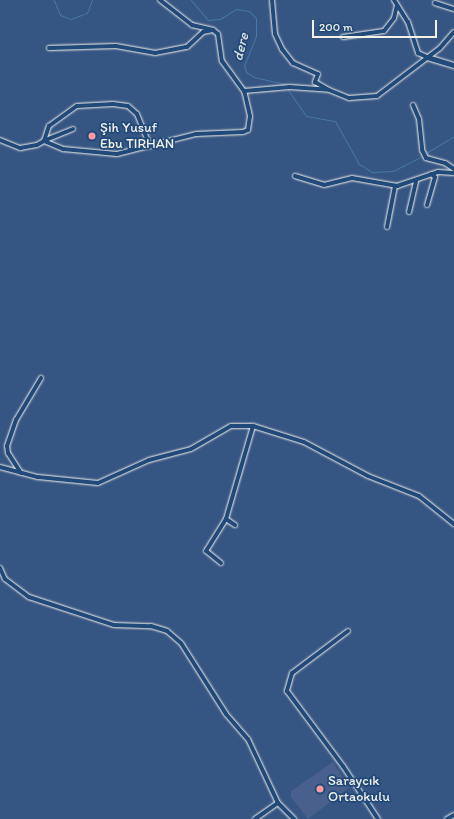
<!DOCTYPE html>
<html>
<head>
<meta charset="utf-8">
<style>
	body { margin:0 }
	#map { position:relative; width:454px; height:819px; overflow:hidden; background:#355583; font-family:Itim,sans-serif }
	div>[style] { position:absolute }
	.built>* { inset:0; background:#48608b }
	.stream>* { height:1px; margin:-0.5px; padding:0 0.5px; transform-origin:0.5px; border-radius:0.5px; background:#4779a4 }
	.roads { filter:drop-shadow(0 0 1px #f4f1e8) drop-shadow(0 0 1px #f4f1e8) }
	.minor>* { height:4px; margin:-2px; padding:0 2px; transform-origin:2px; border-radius:2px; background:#1f4a7a }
	.tertiary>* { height:5px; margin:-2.5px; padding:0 2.5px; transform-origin:2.5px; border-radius:2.5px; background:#1f4a7a }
	.dots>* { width:11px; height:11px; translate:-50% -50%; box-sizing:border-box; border:2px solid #1f4a7a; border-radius:50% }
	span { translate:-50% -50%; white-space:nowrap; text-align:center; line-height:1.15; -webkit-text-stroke:3.5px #1f4a7a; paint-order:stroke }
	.poi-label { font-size:14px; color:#f4f1e8 }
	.left { translate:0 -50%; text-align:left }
	.water-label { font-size:15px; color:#dadfde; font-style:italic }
	.scale { position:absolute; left:312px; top:20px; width:125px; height:18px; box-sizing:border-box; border:2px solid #f4f1e8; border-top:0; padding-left:5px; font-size:12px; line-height:14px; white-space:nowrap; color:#f4f1e8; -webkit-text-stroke:3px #1f4a7a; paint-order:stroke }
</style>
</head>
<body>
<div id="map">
	<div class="built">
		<div style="clip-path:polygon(333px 762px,349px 788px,308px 819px,291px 797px,291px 791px)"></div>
	</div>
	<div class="stream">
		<div style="left:54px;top:0;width:16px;rotate:68deg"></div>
		<div style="left:60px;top:15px;width:12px;rotate:20deg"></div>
		<div style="left:71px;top:19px;width:17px;rotate:-21deg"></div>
		<div style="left:87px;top:13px;width:14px;rotate:-69deg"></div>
		<div style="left:191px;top:0;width:26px;rotate:50deg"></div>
		<div style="left:208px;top:20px;width:12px;rotate:-5deg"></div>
		<div style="left:220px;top:19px;width:19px;rotate:-32deg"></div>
		<div style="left:236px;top:9px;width:13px;rotate:9deg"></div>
		<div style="left:249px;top:11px;width:10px;rotate:45deg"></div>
		<div style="left:256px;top:18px;width:18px;rotate:90deg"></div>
		<div style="left:256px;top:36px;width:31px;rotate:112deg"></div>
		<div style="left:244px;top:65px;width:7px;rotate:74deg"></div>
		<div style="left:246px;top:72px;width:9px;rotate:32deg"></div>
		<div style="left:254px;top:77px;width:32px;rotate:13deg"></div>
		<div style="left:288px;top:90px;width:32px;rotate:55deg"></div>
		<div style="left:306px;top:116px;width:29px;rotate:10deg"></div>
		<div style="left:335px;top:121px;width:49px;rotate:60.8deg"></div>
		<div style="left:359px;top:164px;width:15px;rotate:32deg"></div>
		<div style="left:372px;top:172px;width:21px;rotate:-3deg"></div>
		<div style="left:393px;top:171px;width:30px;rotate:-27deg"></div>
		<div style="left:426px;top:153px;width:33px;rotate:-31deg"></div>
	</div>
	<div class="roads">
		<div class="minor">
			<div style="left:160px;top:0;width:41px;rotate:38deg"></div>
			<div style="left:192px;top:25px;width:22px;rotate:13deg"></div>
			<div style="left:272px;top:0;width:34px;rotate:85deg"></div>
			<div style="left:275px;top:34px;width:17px;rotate:65deg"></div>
			<div style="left:282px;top:49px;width:18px;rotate:52deg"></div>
			<div style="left:293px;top:63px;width:27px;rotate:24deg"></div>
			<div style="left:318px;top:74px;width:9px;rotate:111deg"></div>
			<div style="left:315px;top:82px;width:14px;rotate:30deg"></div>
			<div style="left:394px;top:0;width:26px;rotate:58deg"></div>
			<div style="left:408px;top:22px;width:33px;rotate:72deg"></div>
			<div style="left:418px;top:53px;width:10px;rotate:24deg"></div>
			<div style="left:435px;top:3px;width:20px;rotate:18deg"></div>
			<div style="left:343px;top:37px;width:41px;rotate:-8.3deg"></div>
			<div style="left:384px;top:31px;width:16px;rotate:-52deg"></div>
			<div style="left:394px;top:18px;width:13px;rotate:-77deg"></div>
			<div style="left:49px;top:48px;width:67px;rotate:-1.7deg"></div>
			<div style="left:116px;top:46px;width:40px;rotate:10deg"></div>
			<div style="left:155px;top:53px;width:33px;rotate:-11deg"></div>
			<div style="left:187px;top:47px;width:22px;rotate:-43deg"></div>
			<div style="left:203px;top:32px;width:10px;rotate:-11deg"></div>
			<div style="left:213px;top:30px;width:6px;rotate:39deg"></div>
			<div style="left:218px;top:34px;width:27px;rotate:82deg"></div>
			<div style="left:222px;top:61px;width:37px;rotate:54deg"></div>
			<div style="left:413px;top:105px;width:15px;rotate:67deg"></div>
			<div style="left:419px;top:119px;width:31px;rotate:84deg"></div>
			<div style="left:422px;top:150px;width:9px;rotate:63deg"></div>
			<div style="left:426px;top:158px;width:20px;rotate:15deg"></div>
			<div style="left:445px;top:163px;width:11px;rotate:34deg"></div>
			<div style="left:73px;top:129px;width:31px;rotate:158deg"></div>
			<div style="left:44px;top:141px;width:21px;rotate:23deg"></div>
			<div style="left:63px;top:149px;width:54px;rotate:5.3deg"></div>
			<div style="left:117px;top:154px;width:81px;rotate:-14.2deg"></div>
			<div style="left:196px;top:134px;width:47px;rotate:-2.4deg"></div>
			<div style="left:243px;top:132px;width:5px;rotate:-22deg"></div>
			<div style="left:248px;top:130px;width:14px;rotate:-82deg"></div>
			<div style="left:250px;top:116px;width:26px;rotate:-103deg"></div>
			<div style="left:244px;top:91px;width:46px;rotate:-5deg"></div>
			<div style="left:290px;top:87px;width:39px;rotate:4deg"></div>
			<div style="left:329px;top:90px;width:22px;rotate:22deg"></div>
			<div style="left:349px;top:98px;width:28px;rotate:-4deg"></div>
			<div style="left:377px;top:96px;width:79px;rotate:-37.3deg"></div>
			<div style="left:440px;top:48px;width:21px;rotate:-49deg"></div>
			<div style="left:0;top:140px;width:22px;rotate:22deg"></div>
			<div style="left:20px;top:148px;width:17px;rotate:-10deg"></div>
			<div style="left:37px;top:145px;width:8px;rotate:-30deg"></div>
			<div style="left:44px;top:141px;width:16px;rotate:-72deg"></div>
			<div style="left:49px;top:126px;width:34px;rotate:-36deg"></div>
			<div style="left:77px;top:106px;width:36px;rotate:-3deg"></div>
			<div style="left:113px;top:104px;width:15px;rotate:8deg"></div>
			<div style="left:128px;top:106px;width:12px;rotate:42deg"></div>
			<div style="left:137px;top:114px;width:35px;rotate:68deg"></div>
			<div style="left:295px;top:176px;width:30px;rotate:17deg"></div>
			<div style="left:324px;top:185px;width:29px;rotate:-14deg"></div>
			<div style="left:352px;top:178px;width:46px;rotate:10.1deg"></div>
			<div style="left:397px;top:186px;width:43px;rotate:-18.9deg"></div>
			<div style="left:438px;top:172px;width:16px;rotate:4deg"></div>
			<div style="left:427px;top:205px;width:29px;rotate:-74deg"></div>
			<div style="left:435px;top:177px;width:5px;rotate:-143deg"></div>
			<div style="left:409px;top:212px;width:32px;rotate:-77deg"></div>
			<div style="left:387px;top:227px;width:42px;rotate:-79deg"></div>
			<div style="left:0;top:467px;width:39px;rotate:15deg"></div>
			<div style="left:38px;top:477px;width:60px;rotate:5.7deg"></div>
			<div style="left:98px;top:483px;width:56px;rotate:-24.3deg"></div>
			<div style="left:149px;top:460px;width:43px;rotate:-14.7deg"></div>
			<div style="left:191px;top:449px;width:46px;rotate:-29.9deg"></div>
			<div style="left:231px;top:426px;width:22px"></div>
			<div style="left:253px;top:426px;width:53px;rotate:17.4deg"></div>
			<div style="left:304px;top:442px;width:72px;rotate:28deg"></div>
			<div style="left:368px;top:476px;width:55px;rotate:21.4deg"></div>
			<div style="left:419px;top:496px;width:45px;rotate:38.7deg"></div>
			<div style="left:21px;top:473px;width:24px;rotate:-123deg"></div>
			<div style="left:8px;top:453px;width:7px;rotate:-98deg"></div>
			<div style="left:7px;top:446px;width:28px;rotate:-71deg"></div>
			<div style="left:16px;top:420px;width:49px;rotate:-59.2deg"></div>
			<div style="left:226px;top:519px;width:11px;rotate:34deg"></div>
			<div style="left:221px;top:563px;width:19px;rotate:-141deg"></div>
			<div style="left:206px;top:551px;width:38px;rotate:-58deg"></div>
			<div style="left:226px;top:519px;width:97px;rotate:-73.8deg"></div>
			<div style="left:0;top:568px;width:12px;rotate:66deg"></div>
			<div style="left:5px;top:579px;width:30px;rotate:37deg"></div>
			<div style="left:29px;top:597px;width:89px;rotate:18.2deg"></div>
			<div style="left:114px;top:625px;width:37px;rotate:2deg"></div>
			<div style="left:151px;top:626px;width:17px;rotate:17deg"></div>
			<div style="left:167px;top:631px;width:18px;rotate:41deg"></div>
			<div style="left:181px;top:643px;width:84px;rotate:57.6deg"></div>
			<div style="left:226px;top:714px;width:33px;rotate:49deg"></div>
			<div style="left:248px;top:739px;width:71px;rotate:64.9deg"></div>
			<div style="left:278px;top:803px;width:23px;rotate:45deg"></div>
			<div style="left:348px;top:631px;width:70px;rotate:143.1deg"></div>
			<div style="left:292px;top:673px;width:19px;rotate:106deg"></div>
			<div style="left:287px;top:691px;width:94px;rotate:53.3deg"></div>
			<div style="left:343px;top:766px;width:64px;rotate:56.6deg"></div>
			<div style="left:255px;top:819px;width:28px;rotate:-35deg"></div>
			<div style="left:447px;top:819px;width:8px;rotate:-30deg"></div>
		</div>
		<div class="tertiary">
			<div style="left:427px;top:57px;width:28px;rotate:17deg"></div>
		</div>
	</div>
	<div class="dots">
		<div style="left:92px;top:136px;background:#ff9aa2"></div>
		<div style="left:320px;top:789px;background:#ff9aa2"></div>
	</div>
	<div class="poi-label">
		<span class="left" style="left:100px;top:136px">Şih Yusuf<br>Ebu TIRHAN</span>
		<span class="left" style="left:328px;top:789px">Saraycık<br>Ortaokulu</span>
	</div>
	<div class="water-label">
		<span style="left:241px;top:47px;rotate:-76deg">dere</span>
	</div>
	<div class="scale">200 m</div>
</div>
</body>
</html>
